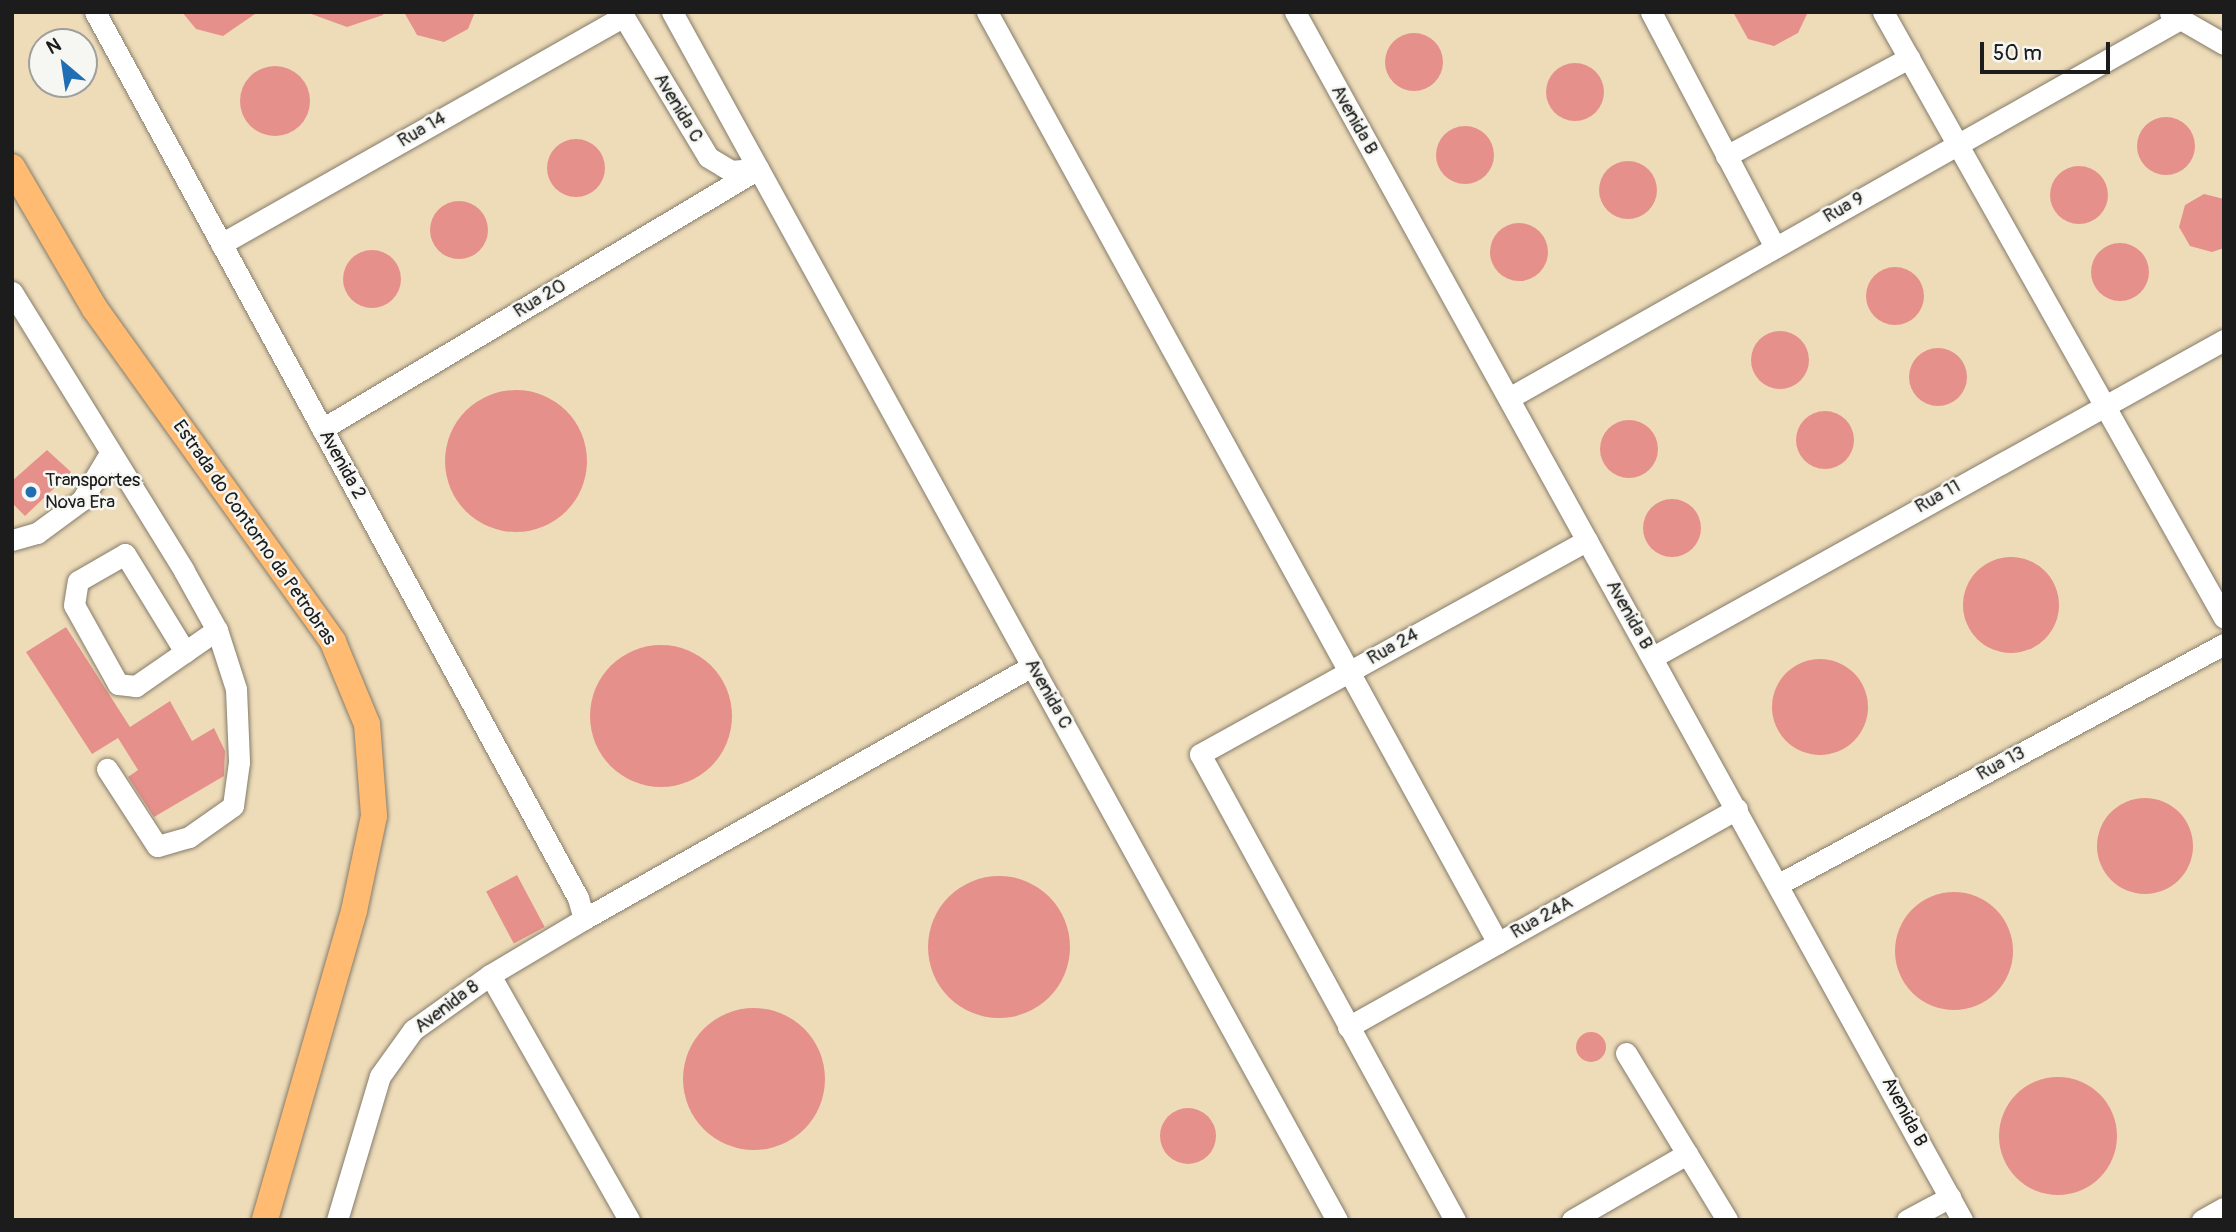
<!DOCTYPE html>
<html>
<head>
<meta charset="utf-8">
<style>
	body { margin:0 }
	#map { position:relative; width:2236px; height:1232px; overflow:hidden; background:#eedcb9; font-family:Pangolin,sans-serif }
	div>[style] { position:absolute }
	.building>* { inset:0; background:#e6908b; transform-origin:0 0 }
	.round { border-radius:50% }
	.roads { filter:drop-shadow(0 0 2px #857c6a) drop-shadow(0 0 2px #857c6a) }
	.minor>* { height:21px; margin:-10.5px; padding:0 10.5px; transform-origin:10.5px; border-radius:10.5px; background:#fff }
	.major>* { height:26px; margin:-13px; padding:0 13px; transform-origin:13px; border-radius:13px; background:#ffbb71 }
	.dots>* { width:19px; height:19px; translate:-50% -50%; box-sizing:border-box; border:4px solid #f6f6f2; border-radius:50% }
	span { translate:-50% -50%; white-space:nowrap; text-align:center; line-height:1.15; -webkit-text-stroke:5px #f6f6f2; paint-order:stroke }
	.street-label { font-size:19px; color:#1c1c1c }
	.poi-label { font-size:19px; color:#1c1c1c }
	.left { translate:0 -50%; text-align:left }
	.frame { position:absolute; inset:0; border:14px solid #1c1c1c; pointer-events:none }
	.north { position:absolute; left:28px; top:28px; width:70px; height:70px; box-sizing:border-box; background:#f6f6f2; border:2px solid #9f9f9c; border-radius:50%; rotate:331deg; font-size:19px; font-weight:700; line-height:28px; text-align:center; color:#1c1c1c }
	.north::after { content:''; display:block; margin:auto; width:24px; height:32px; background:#1f6fb2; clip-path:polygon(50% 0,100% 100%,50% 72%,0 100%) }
	.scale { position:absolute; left:1980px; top:42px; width:130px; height:32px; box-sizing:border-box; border:4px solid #1c1c1c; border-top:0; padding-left:9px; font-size:21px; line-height:24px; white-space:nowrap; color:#1c1c1c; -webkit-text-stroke:5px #f6f6f2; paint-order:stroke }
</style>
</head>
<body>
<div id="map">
	<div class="building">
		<div style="clip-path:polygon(182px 12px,258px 12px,223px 36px,196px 29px)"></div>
		<div style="clip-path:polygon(306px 12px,383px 12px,383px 15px,347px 27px)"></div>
		<div style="clip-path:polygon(404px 12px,475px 12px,468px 29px,444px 42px,417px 35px)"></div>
		<div style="clip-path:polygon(1733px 12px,1808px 12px,1798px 33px,1774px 46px,1748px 39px)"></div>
		<div class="round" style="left:1385px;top:33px;width:58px;height:58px"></div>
		<div class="round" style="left:1546px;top:63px;width:58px;height:58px"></div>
		<div class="round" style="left:240px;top:66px;width:70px;height:70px"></div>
		<div class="round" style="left:2137px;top:117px;width:58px;height:58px"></div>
		<div class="round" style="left:1436px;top:126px;width:58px;height:58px"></div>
		<div class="round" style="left:547px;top:139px;width:58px;height:58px"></div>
		<div class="round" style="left:1599px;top:161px;width:58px;height:58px"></div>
		<div class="round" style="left:2050px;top:166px;width:58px;height:58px"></div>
		<div style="clip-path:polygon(2204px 194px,2224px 199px,2224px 248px,2212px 252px,2190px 246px,2179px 227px,2185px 205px)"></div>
		<div class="round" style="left:430px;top:201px;width:58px;height:58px"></div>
		<div class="round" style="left:1490px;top:223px;width:58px;height:58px"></div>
		<div class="round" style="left:2091px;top:243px;width:58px;height:58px"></div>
		<div class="round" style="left:343px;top:250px;width:58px;height:58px"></div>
		<div class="round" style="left:1866px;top:267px;width:58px;height:58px"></div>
		<div class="round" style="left:1751px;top:331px;width:58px;height:58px"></div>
		<div class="round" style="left:1909px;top:348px;width:58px;height:58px"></div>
		<div class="round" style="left:445px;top:390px;width:142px;height:142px"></div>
		<div class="round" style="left:1796px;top:411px;width:58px;height:58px"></div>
		<div class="round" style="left:1600px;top:420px;width:58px;height:58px"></div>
		<div style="clip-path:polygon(47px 450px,71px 472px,25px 516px,12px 503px,12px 481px)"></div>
		<div class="round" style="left:1643px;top:499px;width:58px;height:58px"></div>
		<div class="round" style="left:1963px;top:557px;width:96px;height:96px"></div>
		<div style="clip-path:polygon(66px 627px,130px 727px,170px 701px,192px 741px,214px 728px,225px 751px,224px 776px,154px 817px,128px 777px,138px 770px,118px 738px,92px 754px,26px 652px)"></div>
		<div class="round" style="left:590px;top:645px;width:142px;height:142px"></div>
		<div class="round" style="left:1772px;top:659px;width:96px;height:96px"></div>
		<div class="round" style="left:2097px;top:798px;width:96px;height:96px"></div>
		<div style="left:517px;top:875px;width:59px;height:35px;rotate:62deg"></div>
		<div class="round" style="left:928px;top:876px;width:142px;height:142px"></div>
		<div class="round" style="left:1895px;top:892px;width:118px;height:118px"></div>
		<div class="round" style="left:683px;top:1008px;width:142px;height:142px"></div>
		<div class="round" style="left:1576px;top:1032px;width:30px;height:30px"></div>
		<div class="round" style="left:1999px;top:1077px;width:118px;height:118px"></div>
		<div class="round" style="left:1160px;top:1108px;width:56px;height:56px"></div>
	</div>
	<div class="roads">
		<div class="minor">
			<div style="left:95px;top:12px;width:1009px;rotate:61.4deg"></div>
			<div style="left:578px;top:898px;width:22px;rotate:74deg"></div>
			<div style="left:621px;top:12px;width:169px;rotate:59deg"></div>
			<div style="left:708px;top:157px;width:27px;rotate:31deg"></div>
			<div style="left:731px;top:171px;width:25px;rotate:-5deg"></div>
			<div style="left:672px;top:12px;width:1379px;rotate:61.17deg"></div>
			<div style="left:987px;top:12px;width:1062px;rotate:61.24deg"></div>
			<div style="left:1295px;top:12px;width:1380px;rotate:61.09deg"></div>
			<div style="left:1651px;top:12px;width:266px;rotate:62.2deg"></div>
			<div style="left:1883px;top:12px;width:695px;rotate:60.63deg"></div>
			<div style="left:2170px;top:13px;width:62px;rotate:29.9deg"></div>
			<div style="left:1726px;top:156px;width:208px;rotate:-28.2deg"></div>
			<div style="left:221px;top:244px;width:463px;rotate:-29.5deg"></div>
			<div style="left:12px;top:292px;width:328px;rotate:58.3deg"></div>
			<div style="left:184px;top:571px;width:68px;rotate:60.8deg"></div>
			<div style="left:217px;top:630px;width:62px;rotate:72.1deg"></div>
			<div style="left:236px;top:689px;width:73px;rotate:87.6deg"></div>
			<div style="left:239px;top:762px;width:44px;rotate:97.8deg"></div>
			<div style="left:233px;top:806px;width:54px;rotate:144.8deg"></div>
			<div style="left:189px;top:837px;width:33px;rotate:164deg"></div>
			<div style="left:157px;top:846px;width:92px;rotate:-123deg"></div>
			<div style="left:1509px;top:398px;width:771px;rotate:-29.46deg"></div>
			<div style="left:322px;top:429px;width:508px;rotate:-30.81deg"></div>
			<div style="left:12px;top:540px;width:26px;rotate:-16deg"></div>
			<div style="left:37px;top:533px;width:56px;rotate:-36.3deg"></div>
			<div style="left:82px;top:500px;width:55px;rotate:-59.2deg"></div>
			<div style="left:185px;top:652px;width:60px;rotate:145.2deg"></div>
			<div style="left:136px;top:686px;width:18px;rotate:-174deg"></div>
			<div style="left:118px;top:684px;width:90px;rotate:-119.1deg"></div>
			<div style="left:74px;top:605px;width:24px;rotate:-81deg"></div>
			<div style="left:78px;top:581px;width:54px;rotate:-29.9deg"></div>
			<div style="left:125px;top:554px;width:115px;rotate:58.5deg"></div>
			<div style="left:185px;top:652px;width:39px;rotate:-35deg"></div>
			<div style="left:1653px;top:657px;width:653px;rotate:-29.04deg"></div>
			<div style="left:1779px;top:884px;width:506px;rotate:-28.34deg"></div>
			<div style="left:490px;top:975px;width:282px;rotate:60.4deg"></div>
			<div style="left:1348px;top:1027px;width:446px;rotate:-29.3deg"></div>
			<div style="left:1626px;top:1053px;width:195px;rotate:58.8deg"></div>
			<div style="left:337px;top:1220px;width:150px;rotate:-73.4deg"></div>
			<div style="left:380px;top:1076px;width:57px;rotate:-54.3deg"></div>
			<div style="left:413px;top:1030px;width:95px;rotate:-35.5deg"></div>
			<div style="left:490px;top:975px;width:109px;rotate:-30.8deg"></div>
			<div style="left:584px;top:919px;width:515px;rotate:-29.45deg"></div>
			<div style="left:1455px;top:1220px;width:531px;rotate:-118.69deg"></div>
			<div style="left:1200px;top:754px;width:442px;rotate:-28.9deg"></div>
			<div style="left:1572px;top:1220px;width:133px;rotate:-29.9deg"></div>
			<div style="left:1907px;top:1220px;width:49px;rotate:-28.1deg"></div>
			<div style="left:2202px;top:1220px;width:25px;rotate:-29deg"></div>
		</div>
		<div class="major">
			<div style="left:12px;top:167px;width:164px;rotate:59.7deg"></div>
			<div style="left:95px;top:309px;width:409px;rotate:54.4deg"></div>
			<div style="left:333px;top:642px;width:89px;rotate:67.5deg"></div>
			<div style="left:367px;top:724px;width:92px;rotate:85.6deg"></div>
			<div style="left:374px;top:816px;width:97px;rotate:101.9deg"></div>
			<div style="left:354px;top:911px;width:322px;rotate:106.1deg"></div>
		</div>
	</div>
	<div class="dots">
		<div style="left:31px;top:492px;background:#1f6fb2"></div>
	</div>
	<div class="street-label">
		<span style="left:678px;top:108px;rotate:59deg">Avenida C</span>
		<span style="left:1354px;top:120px;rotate:61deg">Avenida B</span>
		<span style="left:422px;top:130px;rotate:-30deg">Rua 14</span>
		<span style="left:1844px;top:208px;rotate:-29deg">Rua 9</span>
		<span style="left:540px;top:299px;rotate:-31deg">Rua 20</span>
		<span style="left:342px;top:465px;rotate:61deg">Avenida 2</span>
		<span style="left:1938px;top:497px;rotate:-29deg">Rua 11</span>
		<span style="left:254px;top:533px;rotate:55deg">Estrada do Contorno da Petrobras</span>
		<span style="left:1629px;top:615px;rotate:61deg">Avenida B</span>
		<span style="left:1393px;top:647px;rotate:-29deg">Rua 24</span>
		<span style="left:1048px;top:694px;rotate:61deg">Avenida C</span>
		<span style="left:2001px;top:764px;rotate:-28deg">Rua 13</span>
		<span style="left:1542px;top:918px;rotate:-29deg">Rua 24A</span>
		<span style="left:447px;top:1007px;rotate:-37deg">Avenida 8</span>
		<span style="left:1904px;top:1112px;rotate:62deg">Avenida B</span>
	</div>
	<div class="poi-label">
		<span class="left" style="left:45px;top:492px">Transportes<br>Nova Era</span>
	</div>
	<div class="frame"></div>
	<div class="north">N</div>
	<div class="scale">50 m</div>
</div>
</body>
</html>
